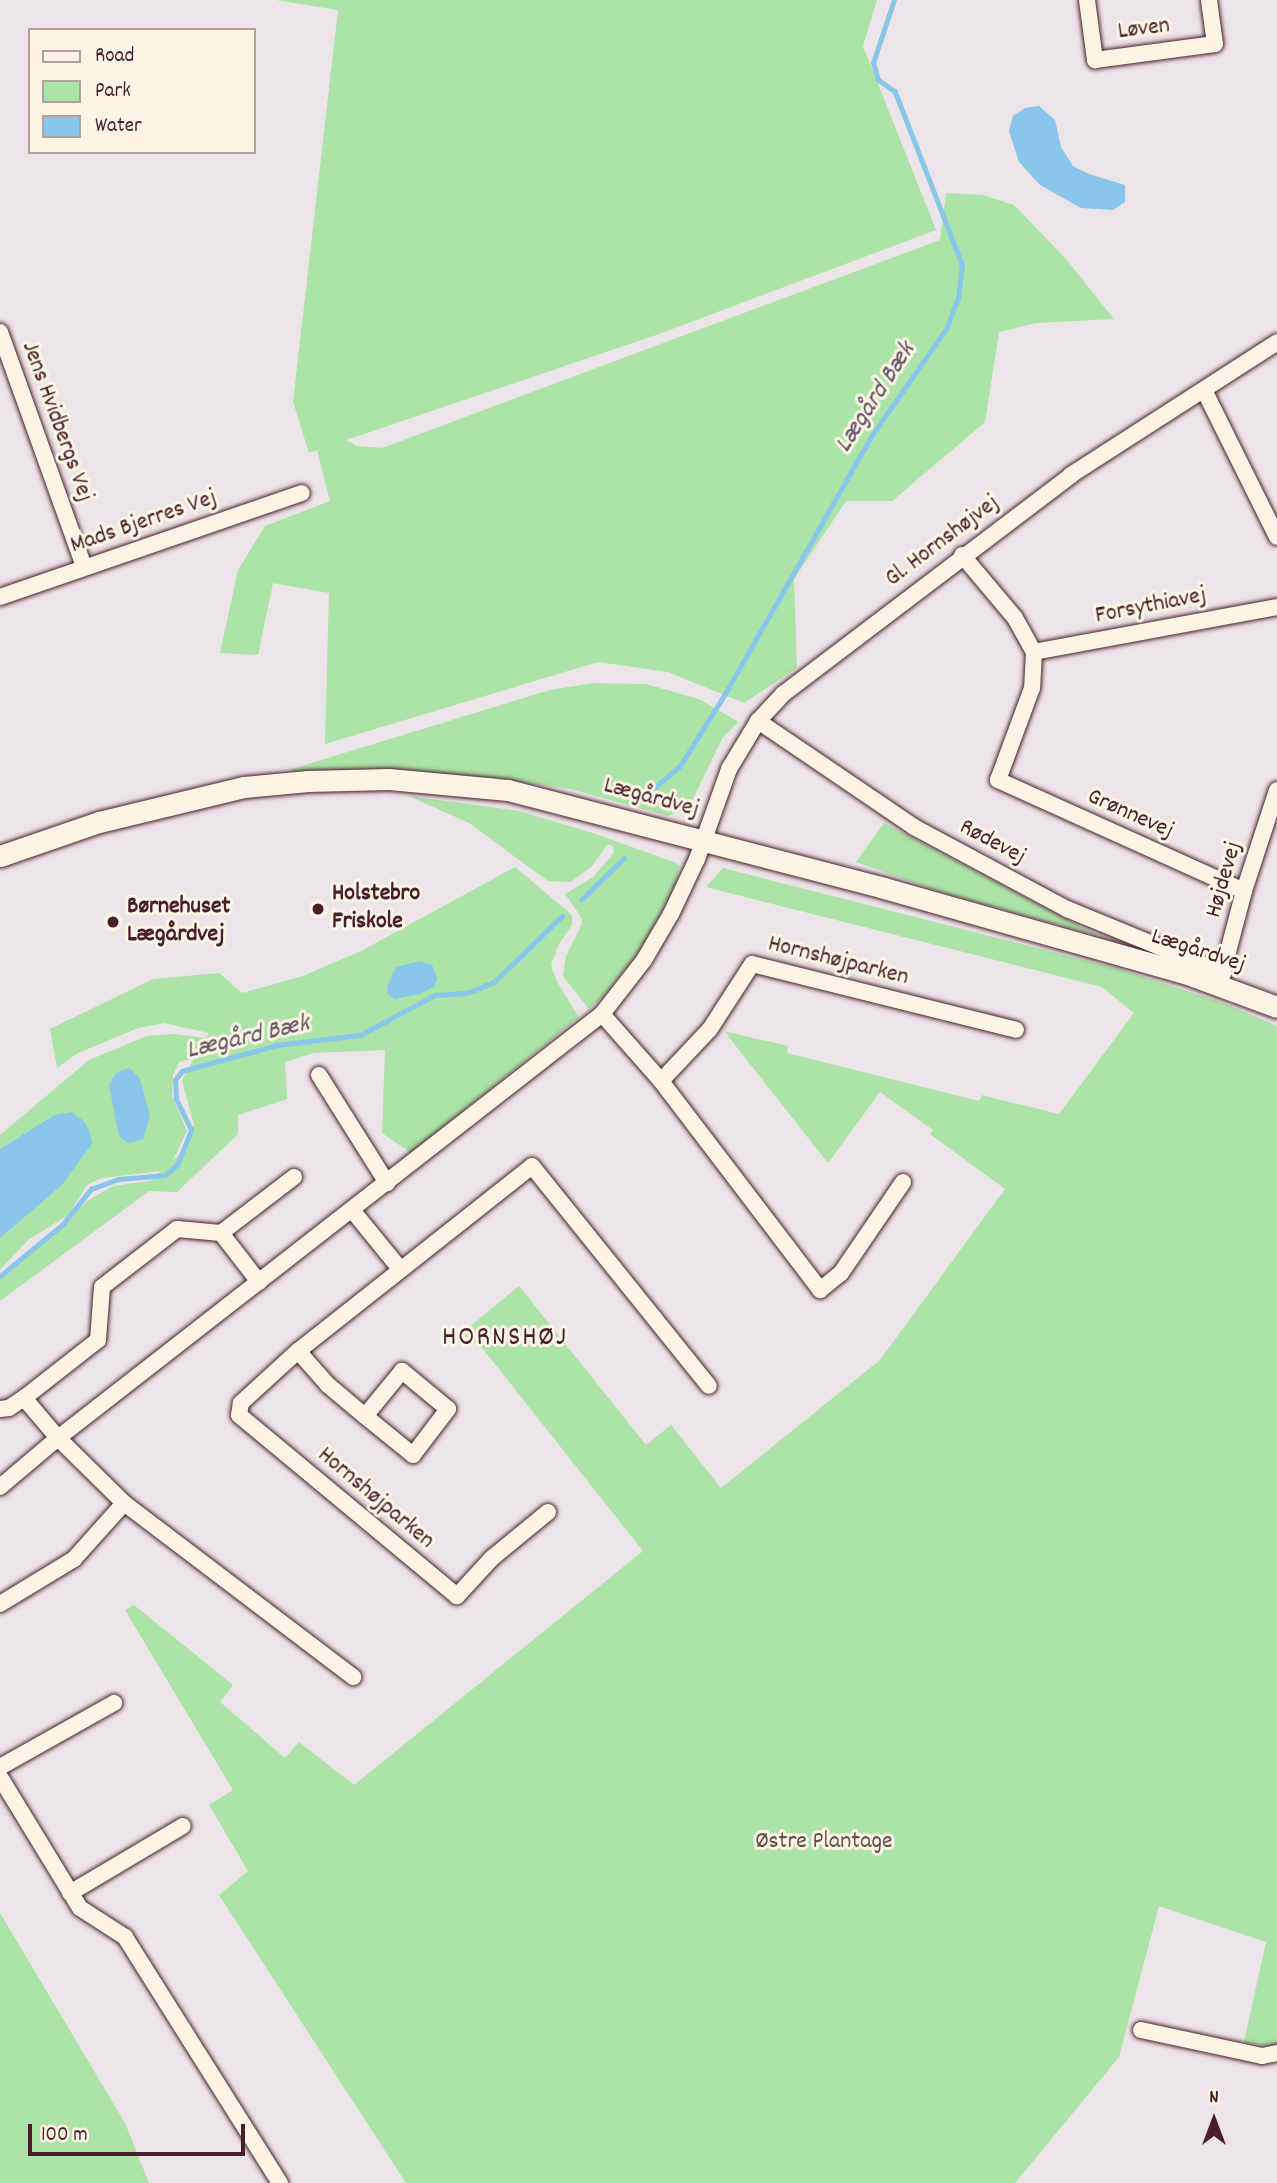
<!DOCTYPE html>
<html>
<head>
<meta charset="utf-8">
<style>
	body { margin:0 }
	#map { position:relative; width:1277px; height:2183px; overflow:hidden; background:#ebe4e8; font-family:Dekko,sans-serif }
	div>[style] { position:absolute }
	.green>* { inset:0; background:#ace3a7 }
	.water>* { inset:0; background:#8ac5ea }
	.stream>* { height:4.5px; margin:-2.25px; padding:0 2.25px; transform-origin:2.25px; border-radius:2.25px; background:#8ac5ea }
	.roads { filter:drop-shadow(0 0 2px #4a1f2b) drop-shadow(0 0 2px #4a1f2b) }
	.minor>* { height:16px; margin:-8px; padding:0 8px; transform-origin:8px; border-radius:8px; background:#fcf5e5 }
	.tertiary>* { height:21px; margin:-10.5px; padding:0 10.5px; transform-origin:10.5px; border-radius:10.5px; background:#fcf5e5 }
	.dots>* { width:19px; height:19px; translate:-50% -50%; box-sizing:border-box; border:4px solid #fcf5e5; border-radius:50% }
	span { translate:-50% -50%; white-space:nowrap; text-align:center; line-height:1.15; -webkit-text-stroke:6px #fcf5e5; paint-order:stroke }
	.street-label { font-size:24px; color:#4a1f2b }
	.poi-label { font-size:24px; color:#4a1f2b; font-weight:700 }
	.left { translate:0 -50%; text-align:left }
	.park-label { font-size:24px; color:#62504a }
	.water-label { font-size:26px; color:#5d5164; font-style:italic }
	.quarter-label { font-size:28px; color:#4a1f2b; letter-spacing:2px }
	.legend { position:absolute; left:28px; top:28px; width:228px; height:126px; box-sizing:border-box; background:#fcf5e5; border:2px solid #b59f9b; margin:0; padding:9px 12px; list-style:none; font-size:21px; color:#4a1f2b }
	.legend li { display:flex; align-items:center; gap:14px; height:35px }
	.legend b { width:35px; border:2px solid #b59f9b }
	.north { position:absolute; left:1179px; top:2085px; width:70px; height:70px; -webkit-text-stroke:5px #fcf5e5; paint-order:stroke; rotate:0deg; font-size:19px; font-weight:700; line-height:28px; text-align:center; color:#4a1f2b }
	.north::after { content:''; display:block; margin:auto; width:24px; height:32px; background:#4a1f2b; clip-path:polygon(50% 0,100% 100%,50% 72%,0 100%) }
	.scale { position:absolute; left:28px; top:2124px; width:217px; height:32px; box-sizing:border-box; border:4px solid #4a1f2b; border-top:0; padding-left:9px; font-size:21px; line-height:24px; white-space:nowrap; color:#4a1f2b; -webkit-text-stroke:5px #fcf5e5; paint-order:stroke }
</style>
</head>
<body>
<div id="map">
	<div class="green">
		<div style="clip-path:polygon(276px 0,877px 0,863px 46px,936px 230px,659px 334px,346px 440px,357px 446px,382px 448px,940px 240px,946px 193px,983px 195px,1014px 205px,1066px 259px,1114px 319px,1036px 323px,999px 332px,985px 422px,892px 501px,846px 501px,794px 579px,797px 668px,744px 703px,668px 672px,598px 662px,325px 744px,329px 593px,273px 583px,258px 655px,220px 653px,238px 570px,265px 526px,330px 501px,317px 450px,309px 453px,293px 402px,338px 10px)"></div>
		<div style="clip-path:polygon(593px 683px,646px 684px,699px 699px,739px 722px,723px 737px,689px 807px,668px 816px,571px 789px,491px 778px,387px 769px,292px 775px,292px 769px,550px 690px)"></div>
		<div style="clip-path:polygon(409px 796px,519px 811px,596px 834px,676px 863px,679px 866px,676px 885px,641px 949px,605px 995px,589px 1009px,563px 976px,566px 956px,582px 924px,581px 917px,565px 894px,593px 877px,614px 853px,613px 846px,608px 844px,592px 866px,571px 882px,548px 881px,469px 823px)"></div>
		<div style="clip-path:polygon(884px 823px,1099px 936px,940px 892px,856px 862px)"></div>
		<div style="clip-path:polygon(evenodd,515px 867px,572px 915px,572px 925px,559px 944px,551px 965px,557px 982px,579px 1017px,411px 1153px,382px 1133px,385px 1050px,314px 1053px,285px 1062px,287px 1099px,238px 1115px,238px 1134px,177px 1192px,149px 1191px,0 1301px,0 1276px,89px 1200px,113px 1186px,150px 1181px,161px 1171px,102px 1178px,88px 1184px,68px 1215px,28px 1240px,0 1270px,0 1238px,61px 1186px,54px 1115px,0 1149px,0 1135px,89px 1060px,147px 1036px,173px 1034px,206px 1038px,209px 1033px,164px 1023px,138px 1028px,76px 1054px,57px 1068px,50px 1029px,153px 979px,219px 973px,242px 993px,303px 976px,361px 951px,515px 867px,194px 1058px,182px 1081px,194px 1125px,181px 1153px,173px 1160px,187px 1131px,172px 1096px,173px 1075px,179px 1062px,194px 1058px)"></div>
		<div style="clip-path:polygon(723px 868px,1119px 969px,1221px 1002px,1277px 1026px,1277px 2044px,1266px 2046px,1244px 2042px,1266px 1942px,1159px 1906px,1119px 2057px,1015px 2183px,406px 2183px,219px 1895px,248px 1871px,209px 1805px,233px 1790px,125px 1610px,134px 1605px,233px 1685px,220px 1702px,285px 1758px,299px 1742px,354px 1785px,643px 1551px,483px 1349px,462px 1333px,519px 1286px,646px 1445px,671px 1425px,721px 1488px,880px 1360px,1005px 1189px,930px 1134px,933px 1130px,880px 1092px,828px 1163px,724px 1031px,788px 1046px,787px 1053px,979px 1101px,982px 1095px,1059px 1114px,1134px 1013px,1102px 987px,706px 887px)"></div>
		<div style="clip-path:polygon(0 1913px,125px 2123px,149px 2183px,0 2183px)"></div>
	</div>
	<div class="water">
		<div style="clip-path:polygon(1039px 106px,1055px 120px,1061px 147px,1073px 166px,1089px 174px,1125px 185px,1125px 202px,1113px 210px,1081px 208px,1040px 185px,1019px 162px,1009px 131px,1013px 116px,1025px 108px)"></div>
		<div style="clip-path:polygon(420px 961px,432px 965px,437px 979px,434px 987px,419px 994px,395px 999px,388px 995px,387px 987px,396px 967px)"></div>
		<div style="clip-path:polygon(129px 1068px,140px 1078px,150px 1116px,143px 1139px,129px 1143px,119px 1137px,109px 1085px,116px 1073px)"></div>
		<div style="clip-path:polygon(71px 1112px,84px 1121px,90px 1132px,92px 1144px,61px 1186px,0 1238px,0 1149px,54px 1115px)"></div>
	</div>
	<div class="stream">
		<div style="left:652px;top:790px;width:37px;rotate:-41deg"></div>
		<div style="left:680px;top:766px;width:87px;rotate:-58.1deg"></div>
		<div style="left:726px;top:692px;width:292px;rotate:-60.4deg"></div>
		<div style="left:870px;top:438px;width:133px;rotate:-55.1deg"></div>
		<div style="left:946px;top:329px;width:33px;rotate:-69deg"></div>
		<div style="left:958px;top:298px;width:33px;rotate:-83deg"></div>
		<div style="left:962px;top:265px;width:186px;rotate:-111.2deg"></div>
		<div style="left:895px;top:92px;width:21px;rotate:-145deg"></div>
		<div style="left:878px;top:80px;width:18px;rotate:-106deg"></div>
		<div style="left:873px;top:63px;width:66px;rotate:-71.6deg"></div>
		<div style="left:581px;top:900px;width:60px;rotate:-44.3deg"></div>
		<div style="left:0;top:1276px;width:82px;rotate:-39.5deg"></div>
		<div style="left:63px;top:1224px;width:45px;rotate:-51.3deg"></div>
		<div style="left:91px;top:1189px;width:30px;rotate:-20deg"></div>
		<div style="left:119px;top:1179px;width:46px;rotate:-5deg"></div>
		<div style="left:165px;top:1175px;width:16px;rotate:-40deg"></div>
		<div style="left:177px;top:1165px;width:38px;rotate:-68deg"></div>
		<div style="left:191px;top:1130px;width:34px;rotate:-116deg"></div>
		<div style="left:176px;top:1099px;width:19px;rotate:-93deg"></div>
		<div style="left:175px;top:1080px;width:11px;rotate:-52deg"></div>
		<div style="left:182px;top:1071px;width:98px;rotate:-15.3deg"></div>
		<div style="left:277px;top:1045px;width:84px;rotate:-6.9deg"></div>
		<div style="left:360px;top:1035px;width:85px;rotate:-28.1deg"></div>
		<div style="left:435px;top:995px;width:32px;rotate:-4deg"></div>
		<div style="left:467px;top:993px;width:29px;rotate:-22deg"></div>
		<div style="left:494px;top:982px;width:95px;rotate:-44.1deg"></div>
	</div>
	<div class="roads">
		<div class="minor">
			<div style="left:1087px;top:0;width:61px;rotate:82.4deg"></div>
			<div style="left:1095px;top:60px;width:121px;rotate:-7.6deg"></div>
			<div style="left:1215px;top:44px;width:44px;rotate:-97.8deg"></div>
			<div style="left:0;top:332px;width:250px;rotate:70.3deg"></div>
			<div style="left:1204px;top:390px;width:164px;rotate:63.6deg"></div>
			<div style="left:962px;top:555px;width:82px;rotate:49.9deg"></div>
			<div style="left:1015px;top:618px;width:39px;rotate:61deg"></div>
			<div style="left:1034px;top:652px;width:36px;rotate:93deg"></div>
			<div style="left:1032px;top:688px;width:98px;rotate:110.3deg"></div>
			<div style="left:998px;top:780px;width:270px;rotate:24.3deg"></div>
			<div style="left:0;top:597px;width:319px;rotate:-19deg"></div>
			<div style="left:1034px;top:652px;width:247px;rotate:-10.5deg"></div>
			<div style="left:758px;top:721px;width:189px;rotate:34.2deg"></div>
			<div style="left:914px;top:827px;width:174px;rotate:28.2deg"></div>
			<div style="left:1067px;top:909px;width:169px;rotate:22.3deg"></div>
			<div style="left:1220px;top:982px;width:94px;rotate:-75.2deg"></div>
			<div style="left:1244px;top:891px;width:106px;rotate:-71.9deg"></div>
			<div style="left:602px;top:1014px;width:89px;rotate:48.6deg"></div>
			<div style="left:661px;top:1081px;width:263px;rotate:52.7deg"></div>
			<div style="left:820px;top:1290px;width:27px;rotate:-39deg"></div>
			<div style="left:841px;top:1273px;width:110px;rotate:-55.7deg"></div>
			<div style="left:319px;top:1075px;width:128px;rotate:57.8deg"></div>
			<div style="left:661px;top:1081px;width:71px;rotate:-46.7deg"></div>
			<div style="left:710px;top:1029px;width:77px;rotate:-57.1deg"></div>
			<div style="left:752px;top:964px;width:272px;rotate:14deg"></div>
			<div style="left:352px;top:1210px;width:77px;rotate:50.8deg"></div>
			<div style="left:221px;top:1233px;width:62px;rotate:52.2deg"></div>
			<div style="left:298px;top:1351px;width:45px;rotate:48.6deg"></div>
			<div style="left:328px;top:1385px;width:48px;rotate:40deg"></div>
			<div style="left:365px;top:1416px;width:62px;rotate:39.1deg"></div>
			<div style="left:413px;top:1455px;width:58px;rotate:-52.7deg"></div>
			<div style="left:448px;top:1409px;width:60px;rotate:-140.4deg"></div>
			<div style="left:402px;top:1371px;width:58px;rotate:129.4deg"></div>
			<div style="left:24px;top:1398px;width:52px;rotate:49.6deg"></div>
			<div style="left:58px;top:1438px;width:93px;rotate:44.6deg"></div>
			<div style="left:124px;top:1503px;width:288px;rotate:37.2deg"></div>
			<div style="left:0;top:1409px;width:9px;rotate:-6deg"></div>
			<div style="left:9px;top:1408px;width:18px;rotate:-34deg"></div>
			<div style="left:24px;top:1398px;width:94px;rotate:-38.1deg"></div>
			<div style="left:98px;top:1340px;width:53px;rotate:-85.7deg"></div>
			<div style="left:102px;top:1287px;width:95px;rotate:-37.7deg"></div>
			<div style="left:177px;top:1229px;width:44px;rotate:5.2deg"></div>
			<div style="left:221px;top:1233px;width:92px;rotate:-37.5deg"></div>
			<div style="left:0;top:1487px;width:76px;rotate:-40.2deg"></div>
			<div style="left:58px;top:1438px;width:690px;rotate:-37.93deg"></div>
			<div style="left:602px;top:1014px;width:68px;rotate:-52.1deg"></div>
			<div style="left:644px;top:960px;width:53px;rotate:-59.6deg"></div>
			<div style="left:671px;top:914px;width:61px;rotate:-64.7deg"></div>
			<div style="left:697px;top:859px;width:96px;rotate:-70.4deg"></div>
			<div style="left:729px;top:769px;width:56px;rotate:-58.9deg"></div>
			<div style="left:758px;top:721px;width:37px;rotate:-47deg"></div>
			<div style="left:783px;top:694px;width:362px;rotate:-37.2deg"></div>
			<div style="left:1071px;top:475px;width:245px;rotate:-32.8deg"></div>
			<div style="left:548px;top:1512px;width:72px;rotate:140.6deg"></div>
			<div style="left:492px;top:1558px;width:52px;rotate:132.6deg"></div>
			<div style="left:457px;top:1596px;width:283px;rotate:-140.3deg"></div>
			<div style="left:239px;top:1415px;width:12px;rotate:-81deg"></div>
			<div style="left:241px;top:1403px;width:77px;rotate:-42.4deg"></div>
			<div style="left:298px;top:1351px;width:298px;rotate:-38.3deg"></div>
			<div style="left:532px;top:1166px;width:282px;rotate:51.2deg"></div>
			<div style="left:0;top:1604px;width:87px;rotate:-31.3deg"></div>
			<div style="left:74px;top:1559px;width:75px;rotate:-48.2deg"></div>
			<div style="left:0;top:1767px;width:131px;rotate:-29.3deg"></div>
			<div style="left:0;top:1777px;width:153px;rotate:58.6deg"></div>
			<div style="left:80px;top:1908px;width:54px;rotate:32.8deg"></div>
			<div style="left:125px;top:1937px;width:291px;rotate:57.8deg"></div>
			<div style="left:70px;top:1893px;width:131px;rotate:-30.7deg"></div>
			<div style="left:1141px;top:2030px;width:124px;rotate:12.1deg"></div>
			<div style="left:1262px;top:2056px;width:15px;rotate:-11deg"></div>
		</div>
		<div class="tertiary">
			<div style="left:0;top:856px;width:105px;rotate:-19deg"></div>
			<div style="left:99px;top:822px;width:149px;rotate:-13.6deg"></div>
			<div style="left:244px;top:787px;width:64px;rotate:-5.4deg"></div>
			<div style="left:308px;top:781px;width:81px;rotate:-1.4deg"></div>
			<div style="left:389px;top:779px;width:120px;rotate:5.3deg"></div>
			<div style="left:508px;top:790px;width:389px;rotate:14.6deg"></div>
			<div style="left:884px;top:888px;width:313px;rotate:15.8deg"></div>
			<div style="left:1185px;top:973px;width:98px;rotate:20.3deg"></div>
		</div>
	</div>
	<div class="dots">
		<div style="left:318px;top:909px;background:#4a1f2b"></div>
		<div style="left:113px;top:922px;background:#4a1f2b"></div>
	</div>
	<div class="street-label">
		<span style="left:1144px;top:30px;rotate:-7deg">Løven</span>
		<span style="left:56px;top:422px;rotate:70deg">Jens Hvidbergs Vej</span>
		<span style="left:144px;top:523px;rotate:-19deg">Mads Bjerres Vej</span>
		<span style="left:943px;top:542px;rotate:-37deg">Gl. Hornshøjvej</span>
		<span style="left:1151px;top:607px;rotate:-11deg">Forsythiavej</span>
		<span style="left:651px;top:799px;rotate:15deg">Lægårdvej</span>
		<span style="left:1130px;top:815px;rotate:24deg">Grønnevej</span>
		<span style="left:992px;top:843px;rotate:28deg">Rødevej</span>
		<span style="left:1225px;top:880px;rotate:-74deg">Højdevej</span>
		<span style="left:1198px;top:952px;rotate:18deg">Lægårdvej</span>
		<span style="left:838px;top:962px;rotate:14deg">Hornshøjparken</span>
		<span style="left:375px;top:1499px;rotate:40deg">Hornshøjparken</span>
	</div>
	<div class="poi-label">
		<span class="left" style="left:332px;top:909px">Holstebro<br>Friskole</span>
		<span class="left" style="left:127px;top:922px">Børnehuset<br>Lægårdvej</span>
	</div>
	<div class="park-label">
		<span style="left:824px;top:1843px">Østre Plantage</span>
	</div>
	<div class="water-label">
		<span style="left:876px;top:398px;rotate:-57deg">Lægård Bæk</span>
		<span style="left:248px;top:1038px;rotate:-13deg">Lægård Bæk</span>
	</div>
	<div class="quarter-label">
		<span style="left:505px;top:1339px">HORNSHØJ</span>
	</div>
	<ul class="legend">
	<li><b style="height:9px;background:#fcf5e5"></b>Road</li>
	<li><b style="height:19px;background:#ace3a7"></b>Park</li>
	<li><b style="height:19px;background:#8ac5ea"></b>Water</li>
	</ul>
	<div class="north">N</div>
	<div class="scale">100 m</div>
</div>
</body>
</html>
